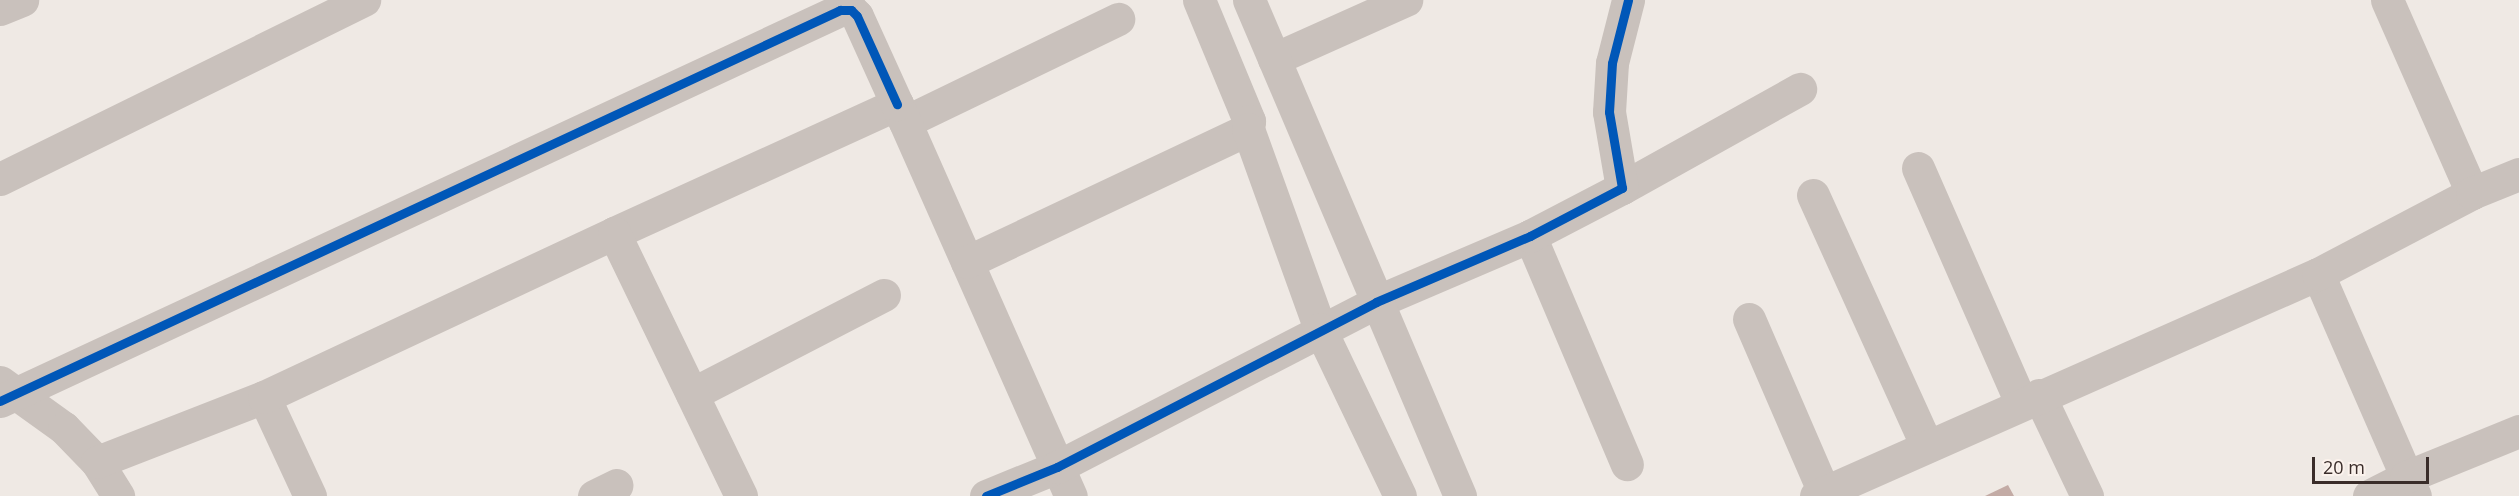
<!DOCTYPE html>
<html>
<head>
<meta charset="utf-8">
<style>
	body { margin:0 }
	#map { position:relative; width:2519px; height:496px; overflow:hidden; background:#efe9e4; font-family:"Open Sans",sans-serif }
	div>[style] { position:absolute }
	.building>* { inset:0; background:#c3aba5 }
	.minor>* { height:33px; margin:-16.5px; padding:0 16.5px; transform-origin:16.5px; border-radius:16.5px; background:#c9c1bc }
	.tertiary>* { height:33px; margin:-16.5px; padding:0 16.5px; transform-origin:16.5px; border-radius:16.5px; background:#c9c1bc }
	.cycleway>* { height:9px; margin:-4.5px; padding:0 4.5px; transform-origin:4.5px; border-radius:4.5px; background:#0057b8 }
	span { translate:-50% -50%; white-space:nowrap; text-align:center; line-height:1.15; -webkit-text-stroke:6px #fbf2ec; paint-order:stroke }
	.scale { position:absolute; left:2312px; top:457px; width:117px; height:27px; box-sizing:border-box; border:3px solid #3a2d2a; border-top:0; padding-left:8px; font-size:18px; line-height:21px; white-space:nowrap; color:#3a2d2a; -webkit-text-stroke:4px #fbf2ec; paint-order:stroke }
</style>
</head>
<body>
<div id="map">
	<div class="building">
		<div style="clip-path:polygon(2008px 485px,2014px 496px,1985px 496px)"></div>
	</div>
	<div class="minor">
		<div style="left:2387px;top:0;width:211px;rotate:66.2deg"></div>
		<div style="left:0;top:9px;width:24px;rotate:-22deg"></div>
		<div style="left:1274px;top:59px;width:145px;rotate:-24.1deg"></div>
		<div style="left:905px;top:122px;width:237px;rotate:-25.8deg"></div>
		<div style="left:1918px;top:168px;width:257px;rotate:66.3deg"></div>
		<div style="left:0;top:179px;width:406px;rotate:-26.2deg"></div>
		<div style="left:1622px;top:188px;width:204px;rotate:-29.1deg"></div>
		<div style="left:1813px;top:195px;width:276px;rotate:65.6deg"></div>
		<div style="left:614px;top:233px;width:311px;rotate:-24.5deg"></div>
		<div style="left:897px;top:104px;width:429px;rotate:66.1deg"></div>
		<div style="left:1530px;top:236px;width:248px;rotate:67deg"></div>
		<div style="left:967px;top:262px;width:311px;rotate:-25.3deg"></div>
		<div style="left:2318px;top:274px;width:242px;rotate:66.4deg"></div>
		<div style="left:1749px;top:319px;width:189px;rotate:66.6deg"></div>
		<div style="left:0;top:382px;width:79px;rotate:35.7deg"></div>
		<div style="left:64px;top:428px;width:47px;rotate:45.9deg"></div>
		<div style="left:97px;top:462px;width:40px;rotate:58deg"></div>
		<div style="left:692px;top:394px;width:216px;rotate:-27.3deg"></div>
		<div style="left:2039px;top:395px;width:112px;rotate:64.6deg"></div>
		<div style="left:0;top:401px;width:927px;rotate:-24.96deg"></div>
		<div style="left:840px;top:10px;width:11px"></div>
		<div style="left:851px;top:10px;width:8px;rotate:45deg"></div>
		<div style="left:857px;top:16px;width:97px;rotate:65.6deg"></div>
		<div style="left:97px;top:462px;width:179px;rotate:-21.3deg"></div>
		<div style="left:310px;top:496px;width:109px;rotate:-114.9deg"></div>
		<div style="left:264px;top:397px;width:387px;rotate:-25.1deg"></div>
		<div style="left:614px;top:233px;width:292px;rotate:64.2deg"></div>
		<div style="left:594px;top:496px;width:25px;rotate:-26deg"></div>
		<div style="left:986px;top:496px;width:77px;rotate:-22.2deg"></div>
		<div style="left:1057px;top:467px;width:359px;rotate:-27.3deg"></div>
		<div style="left:1376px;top:302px;width:168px;rotate:-23.2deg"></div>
		<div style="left:1530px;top:236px;width:104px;rotate:-27.6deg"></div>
		<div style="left:1622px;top:188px;width:77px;rotate:-99.7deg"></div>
		<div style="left:1609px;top:112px;width:49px;rotate:-86.5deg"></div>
		<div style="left:1612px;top:63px;width:65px;rotate:-75.7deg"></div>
		<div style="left:1816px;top:496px;width:549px;rotate:-23.86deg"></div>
		<div style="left:2318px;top:274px;width:174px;rotate:-27.7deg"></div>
		<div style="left:2472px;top:193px;width:51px;rotate:-22deg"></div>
		<div style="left:2369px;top:496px;width:42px;rotate:-27.2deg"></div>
		<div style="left:2406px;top:477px;width:122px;rotate:-22.2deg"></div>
	</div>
	<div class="tertiary">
		<div style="left:1199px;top:0;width:131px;rotate:67.5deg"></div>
		<div style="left:1249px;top:121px;width:8px;rotate:97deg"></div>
		<div style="left:1248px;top:129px;width:213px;rotate:70.2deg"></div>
		<div style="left:1320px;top:329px;width:185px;rotate:64.4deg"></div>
		<div style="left:1249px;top:0;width:539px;rotate:66.95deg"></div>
	</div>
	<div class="cycleway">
		<div style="left:0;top:401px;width:927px;rotate:-24.96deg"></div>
		<div style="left:840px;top:10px;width:11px"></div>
		<div style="left:851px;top:10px;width:8px;rotate:45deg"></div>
		<div style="left:857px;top:16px;width:97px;rotate:65.6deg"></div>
		<div style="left:986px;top:496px;width:77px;rotate:-22.2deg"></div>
		<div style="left:1057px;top:467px;width:359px;rotate:-27.3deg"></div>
		<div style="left:1376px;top:302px;width:168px;rotate:-23.2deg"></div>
		<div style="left:1530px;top:236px;width:104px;rotate:-27.6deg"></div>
		<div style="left:1622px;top:188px;width:77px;rotate:-99.7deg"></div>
		<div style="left:1609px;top:112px;width:49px;rotate:-86.5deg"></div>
		<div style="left:1612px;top:63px;width:65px;rotate:-75.7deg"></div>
	</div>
	<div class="scale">20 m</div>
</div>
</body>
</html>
